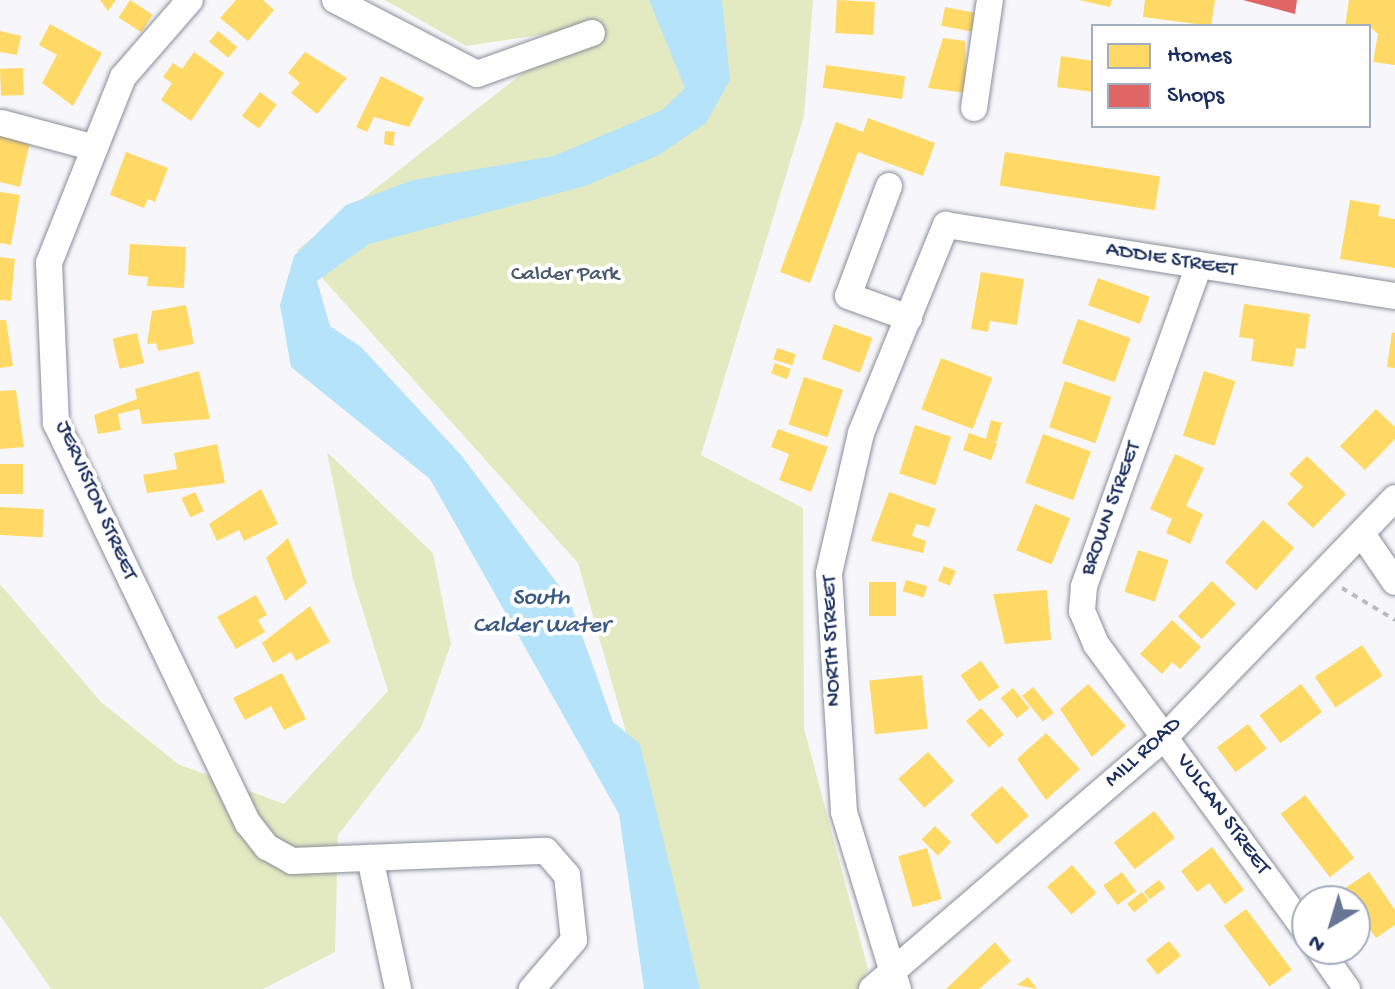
<!DOCTYPE html>
<html>
<head>
<meta charset="utf-8">
<style>
	body { margin:0 }
	#map { position:relative; width:1395px; height:989px; overflow:hidden; background:#f7f7fb; font-family:"Gochi Hand",sans-serif }
	div>[style] { position:absolute }
	.green>* { inset:0; background:#e3eac2 }
	.water>* { inset:0; background:#b4e3fa }
	.homes>* { inset:0; background:#ffd966; transform-origin:0 0 }
	.shops>* { inset:0; background:#e06666 }
	.path>* { height:4px; margin-top:-2px; transform-origin:0; background:repeating-linear-gradient(90deg,#b8bbc0 0 6px,transparent 0 12px) }
	.roads { filter:drop-shadow(0 0 2px #8a8e99) drop-shadow(0 0 2px #8a8e99) }
	.minor>* { height:26px; margin:-13px; padding:0 13px; transform-origin:13px; border-radius:13px; background:#fefefe }
	span { translate:-50% -50%; white-space:nowrap; text-align:center; line-height:1.15; -webkit-text-stroke:8px #fff; paint-order:stroke }
	.street-label { font-size:22px; color:#1b2f5e }
	.park-label { font-size:22px; color:#495b6b }
	.water-label { font-size:24px; color:#3a5a85; font-style:italic }
	.legend { position:absolute; left:1091px; top:24px; width:280px; height:104px; box-sizing:border-box; background:#fff; border:2px solid #a4acbf; margin:0; padding:10px 14px; list-style:none; font-size:24px; color:#1b2f5e }
	.legend li { display:flex; align-items:center; gap:16px; height:40px }
	.legend b { width:40px; border:2px solid #a4acbf }
	.north { position:absolute; left:1291px; top:885px; width:80px; height:80px; box-sizing:border-box; background:#fff; border:2px solid #a4acbf; border-radius:50%; rotate:218deg; font-size:22px; font-weight:700; line-height:32px; text-align:center; color:#1b2f5e }
	.north::after { content:''; display:block; margin:auto; width:28px; height:36px; background:#687595; clip-path:polygon(50% 0,100% 100%,50% 72%,0 100%) }
</style>
</head>
<body>
<div id="map">
	<div class="green">
		<div style="clip-path:polygon(385px 0,813px 0,804px 116px,701px 455px,803px 508px,804px 728px,868px 969px,858px 989px,699px 989px,578px 563px,297px 250px,579px 29px,466px 46px)"></div>
		<div style="clip-path:polygon(327px 452px,433px 553px,451px 644px,421px 728px,338px 835px,335px 952px,263px 989px,51px 989px,0 915px,0 584px,101px 702px,178px 764px,284px 804px,388px 691px,353px 579px)"></div>
	</div>
	<div class="water">
		<div style="clip-path:polygon(649px 0,722px 0,730px 80px,706px 123px,659px 155px,585px 186px,369px 244px,317px 281px,330px 326px,361px 347px,461px 455px,569px 599px,613px 722px,640px 744px,700px 989px,644px 989px,619px 814px,430px 479px,291px 367px,280px 305px,294px 256px,346px 205px,413px 180px,554px 156px,662px 110px,685px 88px)"></div>
	</div>
	<div class="homes">
		<div style="clip-path:polygon(100px 0,116px 0,108px 11px)"></div>
		<div style="left:130px;top:0;width:27px;height:21px;rotate:33deg"></div>
		<div style="clip-path:polygon(236px 0,263px 0,274px 10px,248px 41px,220px 18px)"></div>
		<div style="left:837px;top:0;width:38px;height:33px;rotate:3deg"></div>
		<div style="clip-path:polygon(1079px 0,1112px 0,1110px 7px)"></div>
		<div style="clip-path:polygon(1145px 0,1215px 0,1211px 26px,1143px 17px)"></div>
		<div style="clip-path:polygon(1349px 0,1395px 0,1395px 65px,1373px 62px,1378px 34px,1369px 26px,1345px 26px)"></div>
		<div style="left:945px;top:7px;width:37px;height:19px;rotate:11deg"></div>
		<div style="clip-path:polygon(50px 24px,102px 53px,73px 106px,42px 83px,57px 55px,39px 45px)"></div>
		<div style="clip-path:polygon(0 31px,21px 36px,17px 55px,0 52px)"></div>
		<div style="left:218px;top:31px;width:25px;height:14px;rotate:40deg"></div>
		<div style="clip-path:polygon(943px 38px,965px 41px,966px 93px,928px 88px)"></div>
		<div style="clip-path:polygon(194px 52px,224px 73px,191px 121px,161px 100px,172px 83px,163px 77px,173px 63px,182px 69px)"></div>
		<div style="clip-path:polygon(305px 52px,347px 78px,317px 114px,291px 93px,300px 83px,288px 73px)"></div>
		<div style="clip-path:polygon(1061px 56px,1093px 61px,1093px 92px,1057px 87px)"></div>
		<div style="left:826px;top:65px;width:80px;height:23px;rotate:8deg"></div>
		<div style="left:23px;top:68px;width:27px;height:23px;rotate:88deg"></div>
		<div style="clip-path:polygon(381px 76px,424px 98px,409px 127px,374px 117px,367px 132px,356px 127px)"></div>
		<div style="left:260px;top:92px;width:21px;height:30px;rotate:37deg"></div>
		<div style="clip-path:polygon(868px 118px,935px 143px,923px 176px,858px 152px,810px 283px,780px 272px,836px 122px,863px 132px)"></div>
		<div style="clip-path:polygon(0 130px,31px 137px,20px 187px,0 182px)"></div>
		<div style="clip-path:polygon(385px 131px,395px 132px,393px 146px,384px 144px)"></div>
		<div style="clip-path:polygon(126px 152px,168px 168px,155px 202px,148px 199px,144px 208px,110px 195px)"></div>
		<div style="left:1005px;top:152px;width:157px;height:34px;rotate:9deg"></div>
		<div style="clip-path:polygon(0 192px,20px 195px,11px 245px,0 243px)"></div>
		<div style="clip-path:polygon(1350px 200px,1380px 205px,1378px 216px,1395px 219px,1395px 268px,1340px 259px)"></div>
		<div style="clip-path:polygon(130px 244px,186px 247px,184px 288px,147px 286px,148px 277px,128px 275px)"></div>
		<div style="clip-path:polygon(0 257px,15px 259px,11px 301px,0 300px)"></div>
		<div style="clip-path:polygon(981px 272px,1024px 279px,1017px 325px,990px 321px,988px 332px,971px 329px)"></div>
		<div style="left:1098px;top:278px;width:55px;height:29px;rotate:20deg"></div>
		<div style="clip-path:polygon(1244px 304px,1310px 314px,1305px 349px,1296px 348px,1293px 367px,1251px 361px,1254px 339px,1239px 337px)"></div>
		<div style="clip-path:polygon(186px 305px,194px 344px,158px 351px,156px 343px,147px 344px,152px 311px)"></div>
		<div style="left:1078px;top:319px;width:56px;height:47px;rotate:20deg"></div>
		<div style="clip-path:polygon(0 320px,6px 320px,13px 366px,0 368px)"></div>
		<div style="left:834px;top:324px;width:41px;height:37px;rotate:20deg"></div>
		<div style="clip-path:polygon(1392px 332px,1395px 333px,1395px 368px,1387px 367px)"></div>
		<div style="left:137px;top:333px;width:31px;height:25px;rotate:77deg"></div>
		<div style="left:777px;top:348px;width:20px;height:12px;rotate:18deg"></div>
		<div style="left:941px;top:358px;width:55px;height:55px;rotate:21deg"></div>
		<div style="left:775px;top:363px;width:17px;height:11px;rotate:21deg"></div>
		<div style="clip-path:polygon(199px 371px,210px 419px,142px 424px,139px 409px,118px 414px,121px 430px,98px 434px,94px 415px,137px 399px,135px 389px)"></div>
		<div style="left:1204px;top:371px;width:33px;height:68px;rotate:18deg"></div>
		<div style="left:804px;top:377px;width:41px;height:50px;rotate:18deg"></div>
		<div style="left:1065px;top:381px;width:49px;height:49px;rotate:19deg"></div>
		<div style="clip-path:polygon(16px 390px,24px 447px,0 449px,0 391px)"></div>
		<div style="clip-path:polygon(1376px 409px,1395px 427px,1395px 439px,1365px 470px,1340px 446px)"></div>
		<div style="left:991px;top:420px;width:11px;height:20px;rotate:15deg"></div>
		<div style="left:915px;top:425px;width:38px;height:51px;rotate:18deg"></div>
		<div style="clip-path:polygon(778px 429px,828px 447px,811px 492px,779px 480px,789px 454px,771px 447px)"></div>
		<div style="left:969px;top:433px;width:30px;height:18px;rotate:20deg"></div>
		<div style="left:1043px;top:434px;width:51px;height:52px;rotate:20deg"></div>
		<div style="clip-path:polygon(217px 444px,225px 483px,147px 493px,143px 475px,177px 469px,174px 453px)"></div>
		<div style="clip-path:polygon(1175px 454px,1204px 468px,1186px 506px,1203px 514px,1190px 544px,1166px 533px,1172px 519px,1150px 509px)"></div>
		<div style="clip-path:polygon(1307px 456px,1346px 494px,1313px 528px,1287px 504px,1303px 487px,1289px 474px)"></div>
		<div style="left:0;top:464px;width:23px;height:30px"></div>
		<div style="clip-path:polygon(261px 489px,278px 524px,244px 541px,239px 530px,217px 541px,209px 524px)"></div>
		<div style="left:195px;top:492px;width:21px;height:15px;rotate:65deg"></div>
		<div style="clip-path:polygon(889px 492px,936px 509px,929px 527px,916px 524px,912px 536px,926px 541px,923px 553px,871px 541px)"></div>
		<div style="left:1035px;top:504px;width:38px;height:50px;rotate:22deg"></div>
		<div style="left:0;top:507px;width:44px;height:28px;rotate:3deg"></div>
		<div style="left:1263px;top:520px;width:42px;height:57px;rotate:42deg"></div>
		<div style="clip-path:polygon(288px 538px,307px 583px,285px 601px,266px 558px)"></div>
		<div style="left:1138px;top:550px;width:32px;height:44px;rotate:18deg"></div>
		<div style="left:944px;top:566px;width:13px;height:16px;rotate:23deg"></div>
		<div style="left:906px;top:580px;width:22px;height:12px;rotate:16deg"></div>
		<div style="left:1212px;top:581px;width:33px;height:49px;rotate:44deg"></div>
		<div style="left:869px;top:582px;width:27px;height:34px"></div>
		<div style="clip-path:polygon(1047px 590px,1051px 640px,1005px 644px,993px 594px)"></div>
		<div style="clip-path:polygon(256px 595px,267px 615px,258px 620px,265px 632px,236px 649px,217px 617px)"></div>
		<div style="clip-path:polygon(310px 606px,330px 642px,296px 661px,291px 652px,273px 663px,262px 643px)"></div>
		<div style="clip-path:polygon(1172px 620px,1201px 647px,1180px 669px,1172px 662px,1162px 674px,1140px 654px)"></div>
		<div style="left:1362px;top:645px;width:37px;height:57px;rotate:56deg"></div>
		<div style="left:981px;top:661px;width:32px;height:25px;rotate:55deg"></div>
		<div style="clip-path:polygon(282px 673px,306px 719px,284px 730px,271px 706px,245px 720px,233px 698px)"></div>
		<div style="left:922px;top:675px;width:54px;height:53px;rotate:84deg"></div>
		<div style="clip-path:polygon(1088px 684px,1126px 726px,1092px 757px,1060px 709px)"></div>
		<div style="left:1301px;top:684px;width:35px;height:52px;rotate:53deg"></div>
		<div style="left:1033px;top:687px;width:33px;height:14px;rotate:51deg"></div>
		<div style="left:1013px;top:688px;width:26px;height:16px;rotate:51deg"></div>
		<div style="left:981px;top:708px;width:35px;height:20px;rotate:49deg"></div>
		<div style="left:1248px;top:724px;width:31px;height:39px;rotate:53deg"></div>
		<div style="clip-path:polygon(1046px 733px,1080px 769px,1046px 800px,1017px 759px)"></div>
		<div style="left:928px;top:752px;width:39px;height:40px;rotate:48deg"></div>
		<div style="left:1002px;top:786px;width:40px;height:43px;rotate:48deg"></div>
		<div style="left:1305px;top:795px;width:80px;height:31px;rotate:52deg"></div>
		<div style="left:1154px;top:811px;width:34px;height:51px;rotate:52deg"></div>
		<div style="left:935px;top:826px;width:23px;height:19px;rotate:45deg"></div>
		<div style="clip-path:polygon(1212px 847px,1244px 890px,1225px 904px,1209px 883px,1197px 892px,1181px 871px)"></div>
		<div style="left:927px;top:848px;width:53px;height:30px;rotate:74deg"></div>
		<div style="left:1072px;top:865px;width:37px;height:33px;rotate:49deg"></div>
		<div style="left:1122px;top:872px;width:24px;height:23px;rotate:54deg"></div>
		<div style="clip-path:polygon(1369px 872px,1395px 910px,1395px 925px,1376px 938px,1342px 890px)"></div>
		<div style="left:1159px;top:880px;width:10px;height:19px;rotate:53deg"></div>
		<div style="left:1142px;top:892px;width:11px;height:19px;rotate:52deg"></div>
		<div style="left:1246px;top:909px;width:76px;height:28px;rotate:53deg"></div>
		<div style="left:1169px;top:941px;width:19px;height:30px;rotate:51deg"></div>
		<div style="clip-path:polygon(995px 942px,1011px 961px,979px 989px,946px 989px)"></div>
		<div style="clip-path:polygon(1028px 977px,1037px 989px,1017px 985px)"></div>
	</div>
	<div class="shops">
		<div style="clip-path:polygon(1243px 0,1297px 0,1295px 14px)"></div>
	</div>
	<div class="path">
		<div style="left:1342px;top:588px;width:62px;rotate:31.1deg"></div>
	</div>
	<div class="roads">
		<div class="minor">
			<div style="left:190px;top:0;width:102px;rotate:131deg"></div>
			<div style="left:123px;top:77px;width:200px;rotate:111.7deg"></div>
			<div style="left:49px;top:263px;width:160px;rotate:87.5deg"></div>
			<div style="left:56px;top:423px;width:444px;rotate:64.4deg"></div>
			<div style="left:248px;top:823px;width:31px;rotate:52deg"></div>
			<div style="left:267px;top:847px;width:29px;rotate:29deg"></div>
			<div style="left:292px;top:861px;width:254px;rotate:-2.3deg"></div>
			<div style="left:546px;top:851px;width:32px;rotate:49deg"></div>
			<div style="left:567px;top:875px;width:65px;rotate:83.9deg"></div>
			<div style="left:574px;top:940px;width:65px;rotate:130.6deg"></div>
			<div style="left:335px;top:0;width:160px;rotate:27.5deg"></div>
			<div style="left:477px;top:74px;width:122px;rotate:-19.6deg"></div>
			<div style="left:974px;top:108px;width:109px;rotate:-81.6deg"></div>
			<div style="left:2px;top:123px;width:96px;rotate:15deg"></div>
			<div style="left:889px;top:186px;width:117px;rotate:110.4deg"></div>
			<div style="left:848px;top:296px;width:65px;rotate:19.8deg"></div>
			<div style="left:1199px;top:265px;width:342px;rotate:109.7deg"></div>
			<div style="left:1084px;top:587px;width:24px;rotate:95deg"></div>
			<div style="left:1082px;top:611px;width:36px;rotate:67deg"></div>
			<div style="left:1096px;top:644px;width:357px;rotate:53.8deg"></div>
			<div style="left:1362px;top:534px;width:58px;rotate:55.5deg"></div>
			<div style="left:370px;top:858px;width:134px;rotate:77.9deg"></div>
			<div style="left:1319px;top:949px;width:49px;rotate:55deg"></div>
			<div style="left:872px;top:989px;width:388px;rotate:-40.7deg"></div>
			<div style="left:1166px;top:736px;width:330px;rotate:-46.1deg"></div>
			<div style="left:898px;top:989px;width:185px;rotate:-107deg"></div>
			<div style="left:844px;top:812px;width:239px;rotate:-93.6deg"></div>
			<div style="left:829px;top:573px;width:144px;rotate:-77.1deg"></div>
			<div style="left:861px;top:433px;width:225px;rotate:-67.8deg"></div>
			<div style="left:946px;top:225px;width:455px;rotate:9deg"></div>
		</div>
	</div>
	<div class="street-label">
		<span style="left:1171px;top:261px;rotate:9deg">ADDIE STREET</span>
		<span style="left:95px;top:501px;rotate:66deg">JERVISTON STREET</span>
		<span style="left:1112px;top:509px;rotate:-70deg">BROWN STREET</span>
		<span style="left:833px;top:641px;rotate:-92deg">NORTH STREET</span>
		<span style="left:1144px;top:753px;rotate:-42deg">MILL ROAD</span>
		<span style="left:1222px;top:815px;rotate:54deg">VULCAN STREET</span>
	</div>
	<div class="park-label">
		<span style="left:565px;top:276px">Calder Park</span>
	</div>
	<div class="water-label">
		<span style="left:541px;top:613px">South<br>Calder Water</span>
	</div>
	<ul class="legend">
	<li><b style="height:22px;background:#ffd966"></b>Homes</li>
	<li><b style="height:22px;background:#e06666"></b>Shops</li>
	</ul>
	<div class="north">N</div>
</div>
</body>
</html>
